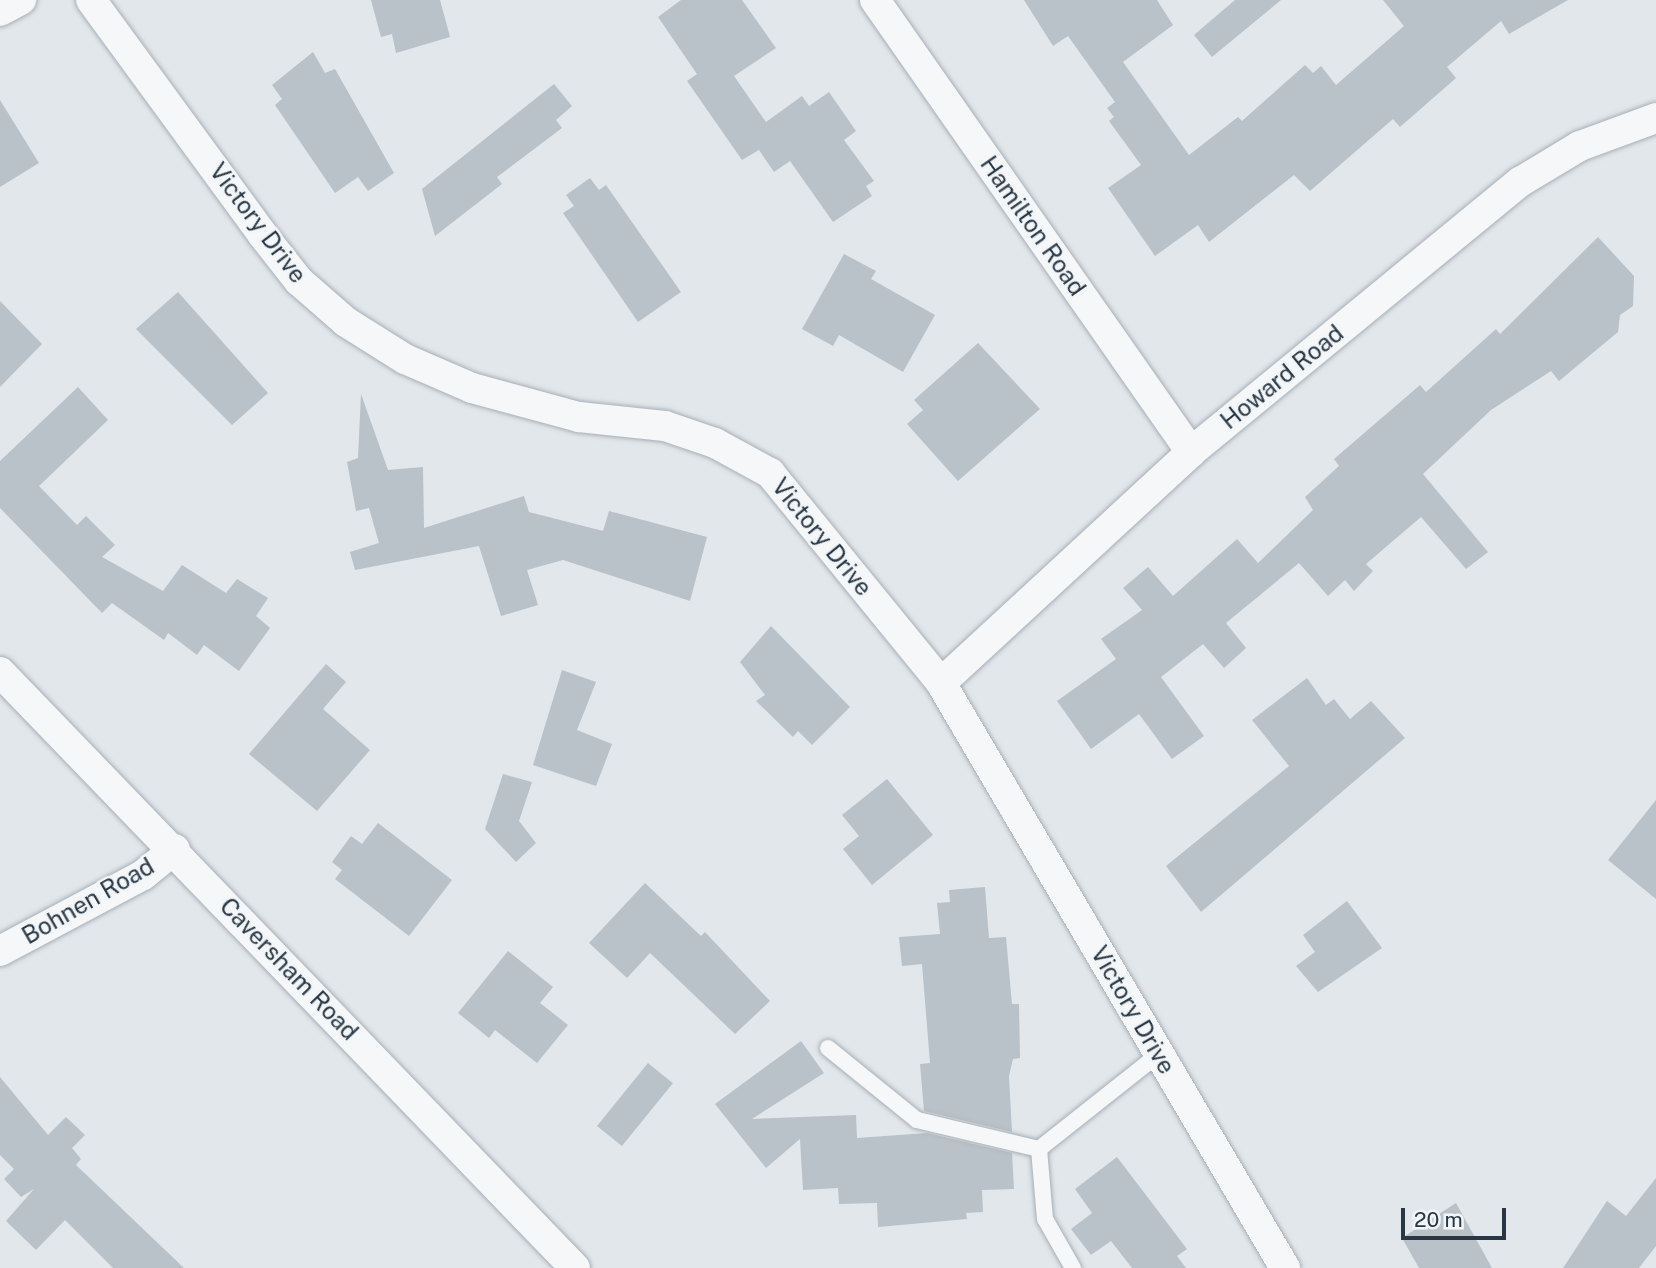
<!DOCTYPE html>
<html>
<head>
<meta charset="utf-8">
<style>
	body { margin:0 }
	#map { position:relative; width:1656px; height:1268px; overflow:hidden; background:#e2e7eb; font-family:"Public Sans",sans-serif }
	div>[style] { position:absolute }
	.building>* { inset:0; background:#b9c1c9; transform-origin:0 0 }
	.roads { filter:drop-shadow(0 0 2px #a7afb6) drop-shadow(0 0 2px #a7afb6) }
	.service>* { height:16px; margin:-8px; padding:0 8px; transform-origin:8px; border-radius:8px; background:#f5f7f9 }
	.minor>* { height:30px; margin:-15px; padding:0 15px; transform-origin:15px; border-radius:15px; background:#f5f7f9 }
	span { translate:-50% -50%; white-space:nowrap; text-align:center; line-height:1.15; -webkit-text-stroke:5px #f2f6f8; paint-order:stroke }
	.street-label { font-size:24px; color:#293744 }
	.scale { position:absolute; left:1401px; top:1208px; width:105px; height:32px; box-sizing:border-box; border:4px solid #293744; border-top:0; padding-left:9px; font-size:21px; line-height:24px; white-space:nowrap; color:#293744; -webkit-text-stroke:5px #f2f6f8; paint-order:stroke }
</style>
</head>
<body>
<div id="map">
	<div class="building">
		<div style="clip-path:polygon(371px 0,440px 0,450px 37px,396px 53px,392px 34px,381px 37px)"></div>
		<div style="clip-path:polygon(681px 0,742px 0,776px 48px,734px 76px,766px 122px,802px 96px,809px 106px,829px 92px,856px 131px,844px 140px,874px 181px,866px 186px,872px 196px,833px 222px,790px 161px,774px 172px,759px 150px,742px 160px,687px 81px,697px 74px,658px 17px)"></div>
		<div style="clip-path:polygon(1024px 0,1157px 0,1173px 25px,1123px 62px,1189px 155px,1238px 117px,1242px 121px,1305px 65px,1313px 73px,1321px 66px,1336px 85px,1404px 26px,1383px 0,1568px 0,1509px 34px,1501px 21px,1447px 67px,1456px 78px,1400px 127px,1393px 119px,1310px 191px,1294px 175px,1209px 242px,1198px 225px,1155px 256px,1108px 188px,1141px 165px,1109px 121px,1114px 117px,1107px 108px,1115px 102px,1068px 36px,1053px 46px)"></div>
		<div style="clip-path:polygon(1235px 0,1281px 0,1212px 57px,1194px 35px)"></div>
		<div style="clip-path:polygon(313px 52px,325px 73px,335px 69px,394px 173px,368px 191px,358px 177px,335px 193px,275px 105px,282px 99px,272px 85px)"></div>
		<div style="clip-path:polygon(554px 84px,572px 106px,556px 120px,562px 128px,497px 177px,502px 184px,435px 236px,422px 189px)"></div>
		<div style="clip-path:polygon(0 100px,39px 163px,0 187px)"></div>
		<div style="clip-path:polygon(590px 178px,599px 190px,606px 185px,681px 292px,638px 322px,563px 213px,574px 206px,566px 195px)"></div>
		<div style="clip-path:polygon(1598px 237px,1634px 276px,1633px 306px,1620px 315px,1618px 332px,1559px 381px,1551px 371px,1491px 410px,1423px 474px,1488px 552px,1466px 569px,1421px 517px,1366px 564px,1373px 571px,1354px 591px,1345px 580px,1328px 596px,1299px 563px,1226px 623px,1246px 648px,1224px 668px,1203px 644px,1161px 677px,1204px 736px,1172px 759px,1139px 714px,1091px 749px,1057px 701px,1116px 659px,1101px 639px,1142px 610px,1123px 588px,1148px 567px,1173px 596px,1237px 539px,1258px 563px,1313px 510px,1305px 497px,1339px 466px,1334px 459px,1420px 385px,1426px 392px,1496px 329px,1500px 334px)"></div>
		<div style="clip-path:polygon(844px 254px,876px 271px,871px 279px,935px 315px,903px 372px,839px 335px,833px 346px,802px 329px)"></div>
		<div style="clip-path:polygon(178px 292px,268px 393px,232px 425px,136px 329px)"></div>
		<div style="clip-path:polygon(0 301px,42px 344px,0 387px)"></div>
		<div style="clip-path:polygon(978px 343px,1040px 409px,958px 481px,907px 424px,923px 410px,914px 400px)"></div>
		<div style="clip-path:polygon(78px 387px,108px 420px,39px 486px,77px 525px,86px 516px,115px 545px,102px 557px,163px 591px,182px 565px,226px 593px,237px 579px,268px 598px,256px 616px,270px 628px,239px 671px,204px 645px,197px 655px,168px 633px,164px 640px,112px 603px,102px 613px,0 508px,0 461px)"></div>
		<div style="clip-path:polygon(361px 394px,388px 470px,423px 467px,424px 528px,524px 496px,529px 512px,603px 531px,609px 511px,707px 537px,690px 601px,563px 560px,527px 570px,538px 605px,501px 616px,479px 546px,355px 570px,350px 552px,379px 543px,369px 508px,356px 511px,347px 462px,358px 458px)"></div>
		<div style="clip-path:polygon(771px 626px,850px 707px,812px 745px,798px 731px,793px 737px,756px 701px,765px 695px,740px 662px)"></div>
		<div style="clip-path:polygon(326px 664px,346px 682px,323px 709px,370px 750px,317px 811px,249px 754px)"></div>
		<div style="clip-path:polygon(562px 670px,596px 682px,577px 730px,612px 744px,596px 786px,533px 765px)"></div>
		<div style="clip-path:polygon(1307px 678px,1326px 705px,1334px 699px,1350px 719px,1371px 701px,1405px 738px,1201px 912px,1166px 866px,1289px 766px,1252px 720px)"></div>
		<div style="clip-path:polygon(503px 774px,532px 782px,519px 821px,536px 843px,516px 862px,485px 829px)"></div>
		<div style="clip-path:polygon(887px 779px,933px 835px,872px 885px,843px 849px,859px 836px,842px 815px)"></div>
		<div style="clip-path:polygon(1656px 800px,1656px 899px,1608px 860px)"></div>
		<div style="clip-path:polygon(378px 823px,452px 880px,409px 936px,335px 879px,342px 870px,332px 862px,351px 836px,362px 844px)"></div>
		<div style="clip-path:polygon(645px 883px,701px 936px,705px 932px,770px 1001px,735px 1034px,650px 953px,627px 978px,589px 943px)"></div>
		<div style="clip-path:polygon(985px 887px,989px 938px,1006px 937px,1012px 1004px,1019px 1004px,1020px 1058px,1013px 1059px,1009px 1076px,1012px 1132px,924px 1111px,920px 1064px,930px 1063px,922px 964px,902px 966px,899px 937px,940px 934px,937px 903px,950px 902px,949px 890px)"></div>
		<div style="clip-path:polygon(1347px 901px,1382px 948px,1318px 992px,1296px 966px,1315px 952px,1303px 935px)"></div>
		<div style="clip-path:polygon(508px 951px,553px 987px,540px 1003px,568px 1025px,537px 1063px,495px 1030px,489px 1038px,458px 1013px)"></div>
		<div style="clip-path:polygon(801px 1041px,824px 1073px,752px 1119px,856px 1115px,857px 1138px,927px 1133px,1012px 1153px,1014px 1189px,982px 1190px,983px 1212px,966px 1213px,967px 1219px,878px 1227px,877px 1203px,839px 1204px,838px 1188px,803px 1190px,800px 1139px,766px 1168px,715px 1104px)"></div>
		<div style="left:648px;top:1063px;width:32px;height:81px;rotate:39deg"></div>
		<div style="clip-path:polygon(0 1077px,48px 1135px,66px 1117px,85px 1135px,72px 1148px,81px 1159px,76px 1165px,184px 1268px,113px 1268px,65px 1220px,36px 1250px,6px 1221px,34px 1189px,21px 1197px,4px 1179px,14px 1169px,0 1155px)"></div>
		<div style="clip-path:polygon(1117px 1157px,1187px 1249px,1177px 1256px,1186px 1268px,1132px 1268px,1111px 1241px,1091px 1255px,1071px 1229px,1092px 1213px,1075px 1189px)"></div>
		<div style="clip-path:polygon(1656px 1178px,1656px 1246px,1639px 1268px,1563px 1268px,1607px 1201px,1626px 1216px)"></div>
		<div style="clip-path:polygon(1456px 1203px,1492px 1268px,1419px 1268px,1402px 1238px)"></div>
	</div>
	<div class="roads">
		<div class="service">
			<div style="left:828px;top:1048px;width:114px;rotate:39deg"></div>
			<div style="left:917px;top:1120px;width:125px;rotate:13.4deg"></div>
			<div style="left:1073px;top:1268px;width:56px;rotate:-119.7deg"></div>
			<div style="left:1045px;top:1219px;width:70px;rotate:-94.9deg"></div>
			<div style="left:1039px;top:1149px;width:153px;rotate:-38.4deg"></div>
		</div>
		<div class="minor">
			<div style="left:91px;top:0;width:290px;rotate:53.8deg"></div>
			<div style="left:262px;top:234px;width:60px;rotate:51.8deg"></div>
			<div style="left:299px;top:281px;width:62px;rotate:41.1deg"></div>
			<div style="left:346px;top:322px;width:70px;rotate:32.1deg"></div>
			<div style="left:405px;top:359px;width:73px;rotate:23.4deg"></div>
			<div style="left:472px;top:388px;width:111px;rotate:15.2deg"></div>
			<div style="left:579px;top:417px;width:86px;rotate:6deg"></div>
			<div style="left:665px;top:426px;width:53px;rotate:18.8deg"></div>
			<div style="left:715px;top:443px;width:63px;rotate:28.6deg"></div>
			<div style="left:770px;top:473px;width:271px;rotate:50.8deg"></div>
			<div style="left:941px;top:683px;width:679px;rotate:59.54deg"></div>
			<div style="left:875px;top:0;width:552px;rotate:55.04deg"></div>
			<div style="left:0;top:11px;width:24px;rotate:-28deg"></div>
			<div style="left:0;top:672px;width:828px;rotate:46.03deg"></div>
			<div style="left:941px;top:683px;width:340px;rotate:-42.7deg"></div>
			<div style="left:1191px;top:452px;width:426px;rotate:-39.4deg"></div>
			<div style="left:1520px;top:182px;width:70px;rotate:-31deg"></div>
			<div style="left:1580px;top:146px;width:81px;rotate:-20.2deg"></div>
			<div style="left:0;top:951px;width:162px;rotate:-28deg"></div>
			<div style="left:143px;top:875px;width:41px;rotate:-39.1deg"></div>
		</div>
	</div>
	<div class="street-label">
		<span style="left:258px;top:223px;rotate:53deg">Victory Drive</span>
		<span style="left:1033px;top:226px;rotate:55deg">Hamilton Road</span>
		<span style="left:1282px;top:377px;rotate:-39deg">Howard Road</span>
		<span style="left:822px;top:537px;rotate:51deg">Victory Drive</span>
		<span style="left:88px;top:901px;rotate:-30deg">Bohnen Road</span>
		<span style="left:289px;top:969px;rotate:46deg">Caversham Road</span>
		<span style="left:1133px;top:1010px;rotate:60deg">Victory Drive</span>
	</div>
	<div class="scale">20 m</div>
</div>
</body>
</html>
